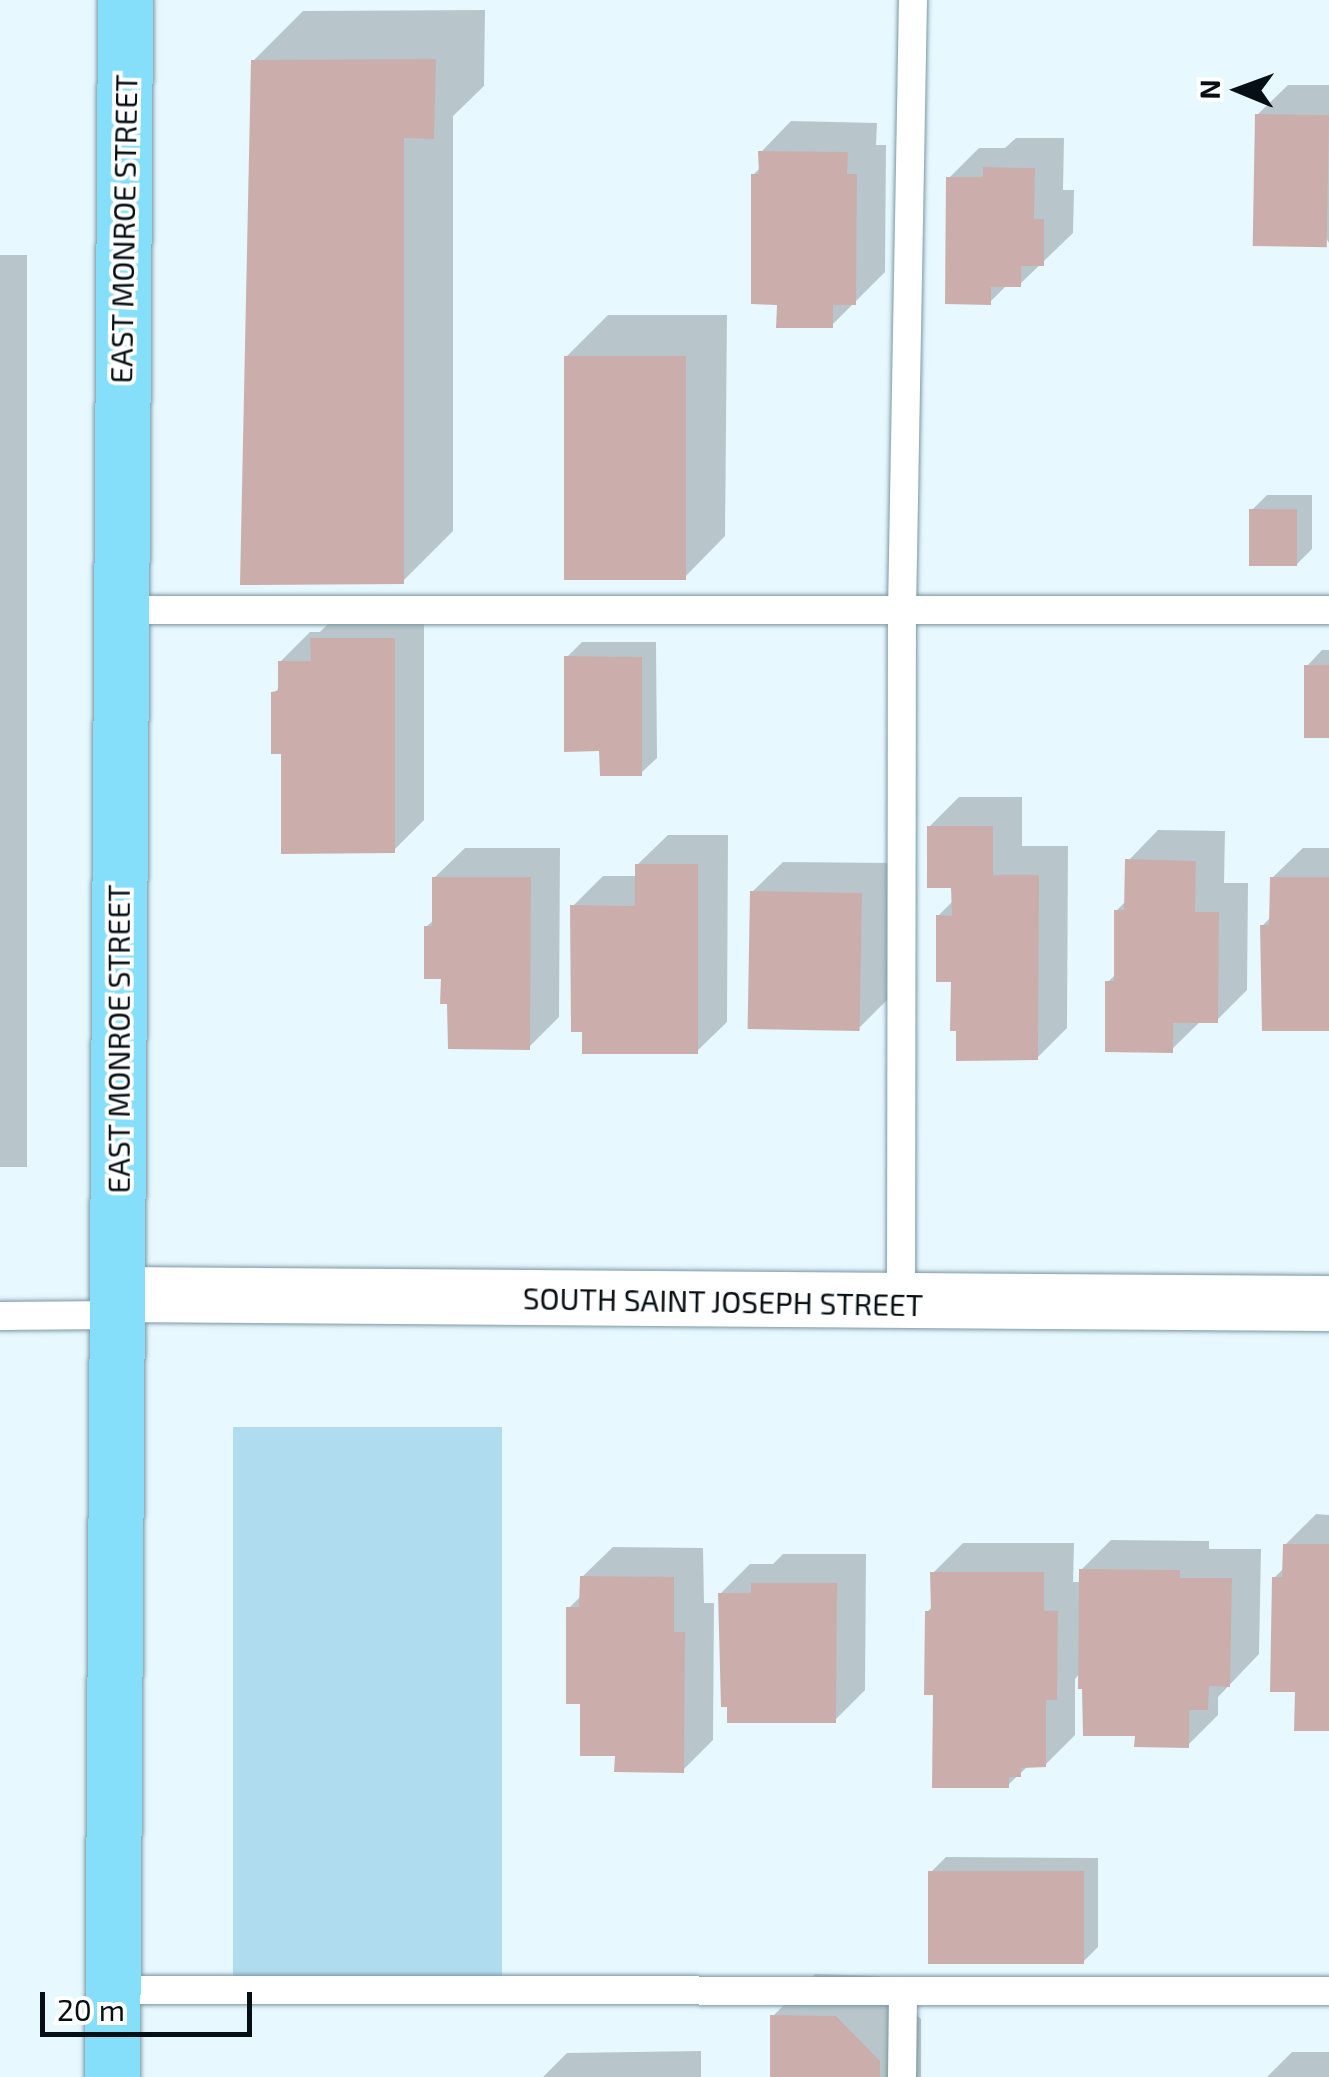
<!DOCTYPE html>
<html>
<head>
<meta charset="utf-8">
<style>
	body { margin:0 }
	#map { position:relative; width:1329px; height:2077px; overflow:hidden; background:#e7f8ff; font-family:"Exo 2",sans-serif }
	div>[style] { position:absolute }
	.green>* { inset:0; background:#afddef; transform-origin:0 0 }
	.shadow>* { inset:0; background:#0003; transform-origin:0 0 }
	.building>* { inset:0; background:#cbaeac; transform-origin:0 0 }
	.roads { filter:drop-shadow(0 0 2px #7c97a1) drop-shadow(0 0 2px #7c97a1) }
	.lane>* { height:28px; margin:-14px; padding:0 14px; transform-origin:14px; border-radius:14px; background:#fff }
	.street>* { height:55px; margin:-27.5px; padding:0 27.5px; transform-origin:27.5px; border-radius:27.5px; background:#fff }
	.primary>* { height:55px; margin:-27.5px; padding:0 27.5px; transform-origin:27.5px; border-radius:27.5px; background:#85dffa }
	span { translate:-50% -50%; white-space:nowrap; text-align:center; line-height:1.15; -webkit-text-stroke:8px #fff; paint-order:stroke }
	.street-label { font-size:30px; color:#060f13 }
	.north { position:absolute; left:1189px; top:40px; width:100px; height:100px; -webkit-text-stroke:8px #fff; paint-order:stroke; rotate:271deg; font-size:28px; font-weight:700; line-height:40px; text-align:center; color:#060f13 }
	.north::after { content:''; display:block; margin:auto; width:35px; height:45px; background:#060f13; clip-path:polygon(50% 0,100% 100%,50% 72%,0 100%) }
	.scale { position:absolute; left:40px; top:1992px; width:212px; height:45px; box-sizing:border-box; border:5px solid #060f13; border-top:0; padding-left:12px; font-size:30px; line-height:35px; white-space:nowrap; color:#060f13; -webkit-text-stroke:8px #fff; paint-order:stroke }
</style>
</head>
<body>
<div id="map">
	<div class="green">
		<div style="left:233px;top:1427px;width:269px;height:549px"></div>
	</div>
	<div class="shadow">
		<div style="clip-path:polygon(485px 10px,484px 86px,453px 116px,453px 531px,403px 581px,253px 61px,303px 11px)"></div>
		<div style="clip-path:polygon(1288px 85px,1329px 85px,1329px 243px,1257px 115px)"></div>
		<div style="clip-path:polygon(791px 121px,877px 123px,876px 145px,886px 145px,885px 272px,832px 325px,779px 302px,753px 175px,761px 167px,761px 152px)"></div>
		<div style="clip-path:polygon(1016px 138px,1064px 138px,1063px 190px,1074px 190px,1073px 233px,1020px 284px,1008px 284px,990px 302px,949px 178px,979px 148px,1005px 148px)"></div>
		<div style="left:27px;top:255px;width:912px;height:27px;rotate:90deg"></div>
		<div style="clip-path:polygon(608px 315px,727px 315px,725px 536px,684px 578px,566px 357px)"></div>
		<div style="clip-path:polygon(1267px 495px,1312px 495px,1312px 549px,1297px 564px,1252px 510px)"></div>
		<div style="clip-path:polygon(343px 609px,424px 609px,424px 820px,394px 850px,283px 751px,274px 693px,281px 686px,280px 662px,310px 632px,320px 632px)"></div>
		<div style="clip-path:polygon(582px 642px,656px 642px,657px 758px,641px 773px,602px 749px,567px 657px)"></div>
		<div style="clip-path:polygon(1322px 650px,1329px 650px,1329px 736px,1307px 666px)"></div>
		<div style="clip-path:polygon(959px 797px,1022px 797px,1022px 846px,1068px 846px,1067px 1028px,1037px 1058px,954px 979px,938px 916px,954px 900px,954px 886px,929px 827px)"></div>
		<div style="clip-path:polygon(1158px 830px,1225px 831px,1224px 883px,1248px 883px,1247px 990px,1217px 1020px,1202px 1020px,1171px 1050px,1108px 982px,1116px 974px,1116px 911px,1127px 900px,1128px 861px)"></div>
		<div style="clip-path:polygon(668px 835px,728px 835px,727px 1022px,696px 1052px,585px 1030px,573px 906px,603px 876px,637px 876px,637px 865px)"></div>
		<div style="clip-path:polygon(465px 848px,560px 848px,559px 1017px,529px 1047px,450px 1002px,426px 927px,435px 919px,434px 878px)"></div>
		<div style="clip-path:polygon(1303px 848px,1329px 848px,1329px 1029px,1262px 926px,1272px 916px,1272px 878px)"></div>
		<div style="clip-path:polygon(783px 862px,891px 863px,890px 997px,860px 1027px,752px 892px)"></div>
		<div style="clip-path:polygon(1316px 1514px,1329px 1515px,1329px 1729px,1297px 1690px,1274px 1578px,1285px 1567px,1285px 1545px)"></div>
		<div style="clip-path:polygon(1111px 1540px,1209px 1541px,1209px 1549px,1261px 1549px,1259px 1654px,1218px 1697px,1218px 1715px,1188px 1745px,1137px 1734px,1085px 1687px,1080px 1673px,1075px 1679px,1075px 1735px,1045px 1765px,1029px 1765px,1008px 1785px,935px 1692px,927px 1612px,933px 1606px,933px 1573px,963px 1543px,1074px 1543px,1073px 1582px,1081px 1582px,1081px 1570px)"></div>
		<div style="clip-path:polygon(613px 1547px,703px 1548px,704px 1603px,714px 1603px,713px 1740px,683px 1770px,617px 1754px,583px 1701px,569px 1608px,582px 1595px,582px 1577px)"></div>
		<div style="clip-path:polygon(783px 1554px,866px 1554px,865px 1690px,834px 1721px,720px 1594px,750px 1564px,773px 1564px)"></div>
		<div style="clip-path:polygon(946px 1857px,1098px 1858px,1098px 1947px,1082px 1963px,931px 1872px)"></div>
		<div style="clip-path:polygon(815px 1974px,879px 1976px,921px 2019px,921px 2077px,772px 2077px,773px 2016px)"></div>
		<div style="clip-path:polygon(701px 2051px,701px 2077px,543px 2077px,567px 2053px)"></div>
		<div style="clip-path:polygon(1292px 2052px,1329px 2052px,1329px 2077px,1267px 2077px)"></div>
	</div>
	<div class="building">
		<div style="clip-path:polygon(436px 59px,434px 139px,404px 138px,404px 584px,240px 585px,251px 60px)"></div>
		<div style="left:1255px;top:114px;width:74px;height:132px;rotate:1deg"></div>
		<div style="clip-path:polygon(758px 151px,848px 152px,847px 174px,857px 174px,856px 305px,833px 305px,833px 328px,776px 328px,777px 305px,751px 304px,751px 174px,759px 174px)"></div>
		<div style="clip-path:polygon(983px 167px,1035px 168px,1034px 219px,1044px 219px,1044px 266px,1021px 266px,1021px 287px,991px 287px,991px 305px,945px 304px,946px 177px,983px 177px)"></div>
		<div style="left:564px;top:356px;width:122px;height:224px"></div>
		<div style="left:1249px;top:509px;width:48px;height:57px"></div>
		<div style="clip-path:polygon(310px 638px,395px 638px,395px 853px,281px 854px,281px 754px,271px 754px,271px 692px,278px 691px,278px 661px,311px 661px)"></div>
		<div style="clip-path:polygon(564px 656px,642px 657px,642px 776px,600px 776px,599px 751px,564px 752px)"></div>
		<div style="left:1304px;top:665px;width:25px;height:73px"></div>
		<div style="clip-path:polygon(927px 826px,993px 826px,993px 875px,1039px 875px,1038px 1060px,956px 1061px,956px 1031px,950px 1031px,951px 982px,936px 982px,936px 915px,952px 916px,951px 888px,927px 888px)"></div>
		<div style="clip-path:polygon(1125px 859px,1196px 861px,1195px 912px,1219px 912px,1218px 1023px,1173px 1023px,1173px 1053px,1105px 1052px,1105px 981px,1114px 981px,1114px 910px,1124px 910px)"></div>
		<div style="clip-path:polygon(635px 864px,698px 864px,698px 1054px,582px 1054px,582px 1032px,571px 1032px,570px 905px,635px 906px)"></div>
		<div style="clip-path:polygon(432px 877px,531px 877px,530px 1050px,448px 1049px,447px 1004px,440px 1004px,441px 979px,424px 979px,424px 926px,432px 926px)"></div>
		<div style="clip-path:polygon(1270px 877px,1329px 877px,1329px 1031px,1262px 1031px,1260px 925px,1269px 925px)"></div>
		<div style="left:750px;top:891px;width:112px;height:138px;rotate:1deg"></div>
		<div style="clip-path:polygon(1283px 1544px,1329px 1544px,1329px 1731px,1294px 1731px,1295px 1692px,1270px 1692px,1272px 1577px,1282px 1577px)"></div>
		<div style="clip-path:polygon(1079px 1569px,1180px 1570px,1180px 1578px,1232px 1578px,1230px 1687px,1209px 1686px,1208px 1710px,1189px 1710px,1189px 1748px,1134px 1747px,1135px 1736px,1083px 1736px,1082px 1689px,1078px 1689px)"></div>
		<div style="clip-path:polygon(930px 1572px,1044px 1572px,1044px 1611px,1058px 1611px,1057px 1700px,1046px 1700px,1046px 1767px,1021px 1768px,1021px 1777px,1009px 1777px,1009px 1788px,932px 1788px,933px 1695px,924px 1695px,925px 1611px,931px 1611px)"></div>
		<div style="clip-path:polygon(580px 1576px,674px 1577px,674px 1632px,685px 1632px,684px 1773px,614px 1772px,615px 1756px,580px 1756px,580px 1704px,566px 1704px,566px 1607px,579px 1607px)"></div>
		<div style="clip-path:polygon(751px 1583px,837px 1583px,836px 1723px,727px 1723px,727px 1707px,721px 1707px,718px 1593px,751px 1593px)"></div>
		<div style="left:928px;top:1871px;width:156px;height:93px"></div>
		<div style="clip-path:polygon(770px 2015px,836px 2016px,880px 2061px,880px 2077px,770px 2077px)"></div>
	</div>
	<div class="roads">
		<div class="lane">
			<div style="left:120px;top:610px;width:1209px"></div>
			<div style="left:901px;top:1303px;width:693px;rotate:-89.92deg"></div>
			<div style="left:902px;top:610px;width:610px;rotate:-88.97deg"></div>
			<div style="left:0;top:1316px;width:117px;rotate:-0.5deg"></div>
			<div style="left:114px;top:1990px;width:1215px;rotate:0.05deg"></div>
			<div style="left:902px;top:2077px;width:86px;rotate:-89.3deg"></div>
		</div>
		<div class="street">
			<div style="left:117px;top:1294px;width:1212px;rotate:0.43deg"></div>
		</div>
		<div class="primary">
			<div style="left:112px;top:2077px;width:2077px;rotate:-89.64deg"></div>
		</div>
	</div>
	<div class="street-label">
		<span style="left:123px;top:229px;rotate:-89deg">EAST MONROE STREET</span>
		<span style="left:118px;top:1039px;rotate:-90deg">EAST MONROE STREET</span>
		<span style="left:723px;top:1301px;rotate:1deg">SOUTH SAINT JOSEPH STREET</span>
	</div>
	<div class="north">N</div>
	<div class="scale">20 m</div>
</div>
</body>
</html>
